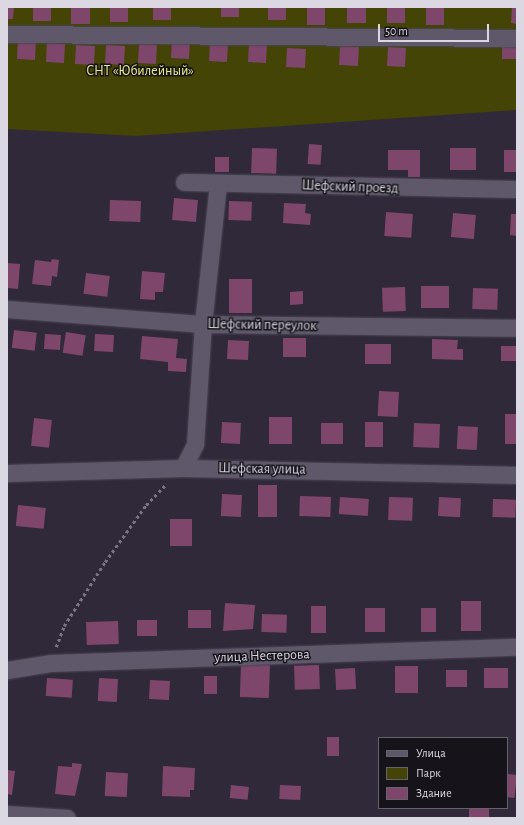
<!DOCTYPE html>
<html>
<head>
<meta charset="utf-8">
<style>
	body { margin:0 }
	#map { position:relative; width:524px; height:825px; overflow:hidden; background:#2f2939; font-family:"Alegreya Sans",sans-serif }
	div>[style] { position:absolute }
	.green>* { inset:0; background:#434405 }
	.building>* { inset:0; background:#7f466c; transform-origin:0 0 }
	.path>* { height:2.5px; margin-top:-1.25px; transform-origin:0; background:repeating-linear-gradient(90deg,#797482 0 3px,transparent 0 6px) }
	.roads { filter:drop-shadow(0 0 1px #4a4553) drop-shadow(0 0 1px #4a4553) }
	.minor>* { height:17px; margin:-8.5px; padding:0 8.5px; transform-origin:8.5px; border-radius:8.5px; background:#5e586a }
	span { translate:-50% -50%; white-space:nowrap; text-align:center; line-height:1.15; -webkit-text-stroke:3px #16131a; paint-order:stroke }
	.park-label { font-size:14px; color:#e9ec88 }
	.street-label { font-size:14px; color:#dcd8e3 }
	.frame { position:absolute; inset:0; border:8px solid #dcd8e3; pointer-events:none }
	.legend { position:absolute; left:378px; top:737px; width:130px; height:72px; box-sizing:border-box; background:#16131a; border:1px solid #65626a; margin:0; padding:5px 7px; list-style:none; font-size:12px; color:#dcd8e3 }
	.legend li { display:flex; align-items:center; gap:8px; height:20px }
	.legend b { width:20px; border:1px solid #65626a }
	.scale { position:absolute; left:378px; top:24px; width:111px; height:18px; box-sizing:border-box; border:2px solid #dcd8e3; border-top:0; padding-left:5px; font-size:12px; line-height:14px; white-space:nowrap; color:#dcd8e3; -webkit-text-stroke:3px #16131a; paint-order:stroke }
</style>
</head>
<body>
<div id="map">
	<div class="green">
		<div style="clip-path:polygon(7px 7px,517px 7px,517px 110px,136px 136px,7px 129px)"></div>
	</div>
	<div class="building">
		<div style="clip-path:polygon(7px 7px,14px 7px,13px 19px,7px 19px)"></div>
		<div style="left:33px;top:7px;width:18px;height:14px"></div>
		<div style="left:71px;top:7px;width:19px;height:17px"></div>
		<div style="left:110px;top:7px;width:18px;height:15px"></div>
		<div style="left:153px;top:7px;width:18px;height:13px"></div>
		<div style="left:221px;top:7px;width:18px;height:10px"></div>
		<div style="left:268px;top:7px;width:18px;height:13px"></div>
		<div style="left:307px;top:7px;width:18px;height:18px"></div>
		<div style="left:347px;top:7px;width:19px;height:16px"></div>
		<div style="left:387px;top:7px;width:18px;height:16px"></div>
		<div style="left:426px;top:7px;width:18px;height:18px"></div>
		<div style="clip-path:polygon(512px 7px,517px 7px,517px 24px,511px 23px)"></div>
		<div style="left:172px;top:39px;width:18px;height:19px;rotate:3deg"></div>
		<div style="left:18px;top:40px;width:18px;height:19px;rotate:3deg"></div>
		<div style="left:210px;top:42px;width:18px;height:19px;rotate:3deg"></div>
		<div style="left:47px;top:43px;width:18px;height:19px;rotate:3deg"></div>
		<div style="left:249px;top:43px;width:18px;height:19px;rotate:3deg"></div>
		<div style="left:502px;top:43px;width:14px;height:16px"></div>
		<div style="left:139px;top:44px;width:18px;height:19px;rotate:3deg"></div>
		<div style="left:76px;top:45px;width:19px;height:19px;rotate:3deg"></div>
		<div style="left:106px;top:45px;width:19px;height:19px;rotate:3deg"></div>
		<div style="left:340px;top:46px;width:19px;height:19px;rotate:3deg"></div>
		<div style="left:388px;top:47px;width:18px;height:19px;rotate:3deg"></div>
		<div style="left:287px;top:48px;width:19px;height:19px;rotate:3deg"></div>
		<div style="left:309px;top:144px;width:13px;height:20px;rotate:4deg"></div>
		<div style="left:252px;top:148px;width:25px;height:25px;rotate:2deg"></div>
		<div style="left:450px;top:148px;width:26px;height:22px"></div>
		<div style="clip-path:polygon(388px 150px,420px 150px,420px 177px,408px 177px,408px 170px,388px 170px)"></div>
		<div style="left:504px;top:150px;width:13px;height:22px"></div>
		<div style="left:215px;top:157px;width:14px;height:15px"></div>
		<div style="left:174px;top:198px;width:24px;height:22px;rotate:5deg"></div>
		<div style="left:110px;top:200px;width:31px;height:21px;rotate:2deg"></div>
		<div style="left:229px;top:201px;width:23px;height:19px;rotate:2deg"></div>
		<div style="clip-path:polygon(284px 203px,306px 204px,305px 213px,311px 214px,310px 225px,283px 223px)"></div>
		<div style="left:386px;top:212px;width:27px;height:24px;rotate:4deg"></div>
		<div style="left:453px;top:213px;width:23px;height:24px;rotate:5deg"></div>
		<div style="clip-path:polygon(511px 214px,517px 214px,517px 236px,510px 235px)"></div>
		<div style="clip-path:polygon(52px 259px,59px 260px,57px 277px,52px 276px,51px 286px,32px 284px,35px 260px,51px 262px)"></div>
		<div style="clip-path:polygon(7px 263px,20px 264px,18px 289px,7px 288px)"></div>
		<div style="clip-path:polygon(142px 271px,165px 273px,163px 292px,155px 292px,155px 300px,140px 299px)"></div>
		<div style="left:86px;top:273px;width:24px;height:21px;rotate:7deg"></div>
		<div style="left:229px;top:279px;width:23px;height:34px"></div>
		<div style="left:449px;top:286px;width:22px;height:28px;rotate:90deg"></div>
		<div style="left:405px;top:287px;width:24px;height:23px;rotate:88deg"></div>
		<div style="left:473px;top:288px;width:25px;height:21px;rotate:2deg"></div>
		<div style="clip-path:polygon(303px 291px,303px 304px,290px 305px,290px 292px)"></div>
		<div style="left:14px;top:330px;width:23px;height:18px;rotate:7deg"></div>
		<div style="left:66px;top:332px;width:20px;height:21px;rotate:9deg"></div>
		<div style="left:45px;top:334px;width:16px;height:15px;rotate:4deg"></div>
		<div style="left:95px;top:334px;width:19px;height:17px;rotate:3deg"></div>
		<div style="clip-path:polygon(142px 336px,178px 339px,176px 358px,187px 359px,186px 372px,168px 371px,168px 362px,140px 359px)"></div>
		<div style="left:283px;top:338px;width:23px;height:19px"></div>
		<div style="clip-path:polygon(432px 339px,458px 340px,457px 349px,463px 349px,463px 360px,432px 359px)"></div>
		<div style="left:228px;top:340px;width:21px;height:19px;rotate:3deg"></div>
		<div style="left:365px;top:344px;width:26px;height:20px"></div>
		<div style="left:501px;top:346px;width:16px;height:15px"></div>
		<div style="left:379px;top:391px;width:20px;height:25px;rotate:3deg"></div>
		<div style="left:505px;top:414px;width:12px;height:30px"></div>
		<div style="left:269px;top:417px;width:23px;height:27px"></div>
		<div style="left:34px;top:418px;width:18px;height:28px;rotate:6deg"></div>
		<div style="left:222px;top:422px;width:19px;height:21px;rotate:3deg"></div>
		<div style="left:365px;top:422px;width:18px;height:25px"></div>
		<div style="left:321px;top:423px;width:22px;height:21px"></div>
		<div style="left:414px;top:423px;width:26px;height:24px;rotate:2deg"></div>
		<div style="left:458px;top:426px;width:20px;height:23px;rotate:3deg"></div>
		<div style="left:258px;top:485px;width:19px;height:32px"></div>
		<div style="left:222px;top:494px;width:20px;height:22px;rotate:3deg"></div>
		<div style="left:300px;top:496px;width:31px;height:20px;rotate:2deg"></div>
		<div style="left:340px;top:497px;width:29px;height:17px;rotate:4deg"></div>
		<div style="left:389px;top:497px;width:24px;height:23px;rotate:2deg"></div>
		<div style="left:439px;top:497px;width:22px;height:19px;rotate:3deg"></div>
		<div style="left:493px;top:499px;width:23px;height:18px;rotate:2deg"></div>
		<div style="left:18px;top:505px;width:28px;height:21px;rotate:6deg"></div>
		<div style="left:170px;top:519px;width:22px;height:27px"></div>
		<div style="left:461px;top:601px;width:20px;height:30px"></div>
		<div style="clip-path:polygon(225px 603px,255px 605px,253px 629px,223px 631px)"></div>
		<div style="left:311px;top:606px;width:15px;height:27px"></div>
		<div style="left:365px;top:608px;width:20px;height:24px"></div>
		<div style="left:421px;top:608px;width:15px;height:24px"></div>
		<div style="left:188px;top:610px;width:23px;height:18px"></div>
		<div style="left:262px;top:614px;width:25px;height:18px;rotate:2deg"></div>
		<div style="left:137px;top:620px;width:20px;height:16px"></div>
		<div style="left:118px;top:621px;width:23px;height:32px;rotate:88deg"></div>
		<div style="left:241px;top:664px;width:29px;height:33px;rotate:2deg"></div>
		<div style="left:319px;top:665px;width:24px;height:25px;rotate:88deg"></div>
		<div style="left:395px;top:666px;width:23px;height:27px"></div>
		<div style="left:355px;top:668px;width:21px;height:20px;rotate:87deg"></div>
		<div style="left:508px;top:668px;width:20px;height:24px;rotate:90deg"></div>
		<div style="left:446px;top:670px;width:21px;height:17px"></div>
		<div style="left:204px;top:676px;width:13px;height:18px"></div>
		<div style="left:47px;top:678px;width:26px;height:18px;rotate:4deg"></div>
		<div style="left:99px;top:678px;width:19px;height:23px;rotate:3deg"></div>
		<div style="left:150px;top:680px;width:20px;height:19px;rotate:3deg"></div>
		<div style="left:327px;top:737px;width:12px;height:19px"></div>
		<div style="clip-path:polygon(72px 763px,82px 764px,75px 796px,55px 794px,58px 766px,72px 767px)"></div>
		<div style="clip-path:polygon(163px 766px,195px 768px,194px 790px,190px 790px,190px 797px,162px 796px)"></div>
		<div style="clip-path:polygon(7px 770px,15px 771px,12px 795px,7px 794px)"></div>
		<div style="left:106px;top:772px;width:22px;height:24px;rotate:3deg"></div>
		<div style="left:507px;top:774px;width:10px;height:23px;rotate:6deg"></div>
		<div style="left:231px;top:785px;width:18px;height:13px;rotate:6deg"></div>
		<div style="left:280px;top:785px;width:21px;height:14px;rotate:3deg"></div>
		<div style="left:469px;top:808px;width:20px;height:10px"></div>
	</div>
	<div class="path">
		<div style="left:56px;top:647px;width:22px;rotate:-69deg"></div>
		<div style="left:64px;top:626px;width:76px;rotate:-57.4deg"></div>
		<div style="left:105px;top:562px;width:70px;rotate:-54.3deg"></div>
		<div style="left:146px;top:505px;width:30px;rotate:-46deg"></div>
	</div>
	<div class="roads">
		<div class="minor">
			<div style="left:7px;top:34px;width:510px;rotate:0.45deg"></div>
			<div style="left:184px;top:182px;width:333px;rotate:1.2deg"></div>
			<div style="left:7px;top:309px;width:197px;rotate:4.4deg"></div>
			<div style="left:203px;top:324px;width:314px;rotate:0.7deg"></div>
			<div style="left:183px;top:468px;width:27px;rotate:-63deg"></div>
			<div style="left:195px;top:444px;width:120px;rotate:-86.2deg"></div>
			<div style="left:203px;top:324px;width:142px;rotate:-83.9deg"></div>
			<div style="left:7px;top:473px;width:176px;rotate:-1.6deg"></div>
			<div style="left:183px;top:468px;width:334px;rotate:1.2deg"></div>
			<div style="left:7px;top:670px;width:45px;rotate:-9deg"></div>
			<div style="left:51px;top:663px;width:466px;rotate:-2deg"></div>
			<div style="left:7px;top:814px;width:60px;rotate:3.8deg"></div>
		</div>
	</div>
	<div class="park-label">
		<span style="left:140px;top:71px">СНТ «Юбилейный»</span>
	</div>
	<div class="street-label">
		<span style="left:350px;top:187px;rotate:2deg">Шефский проезд</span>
		<span style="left:262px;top:325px;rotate:1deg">Шефский переулок</span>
		<span style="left:262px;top:469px;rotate:1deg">Шефская улица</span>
		<span style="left:262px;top:656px;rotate:-2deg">улица Нестерова</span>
	</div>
	<div class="frame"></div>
	<ul class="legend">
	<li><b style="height:5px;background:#5e586a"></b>Улица</li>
	<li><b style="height:11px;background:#434405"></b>Парк</li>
	<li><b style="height:11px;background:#7f466c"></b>Здание</li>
	</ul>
	<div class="scale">50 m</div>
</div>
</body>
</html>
